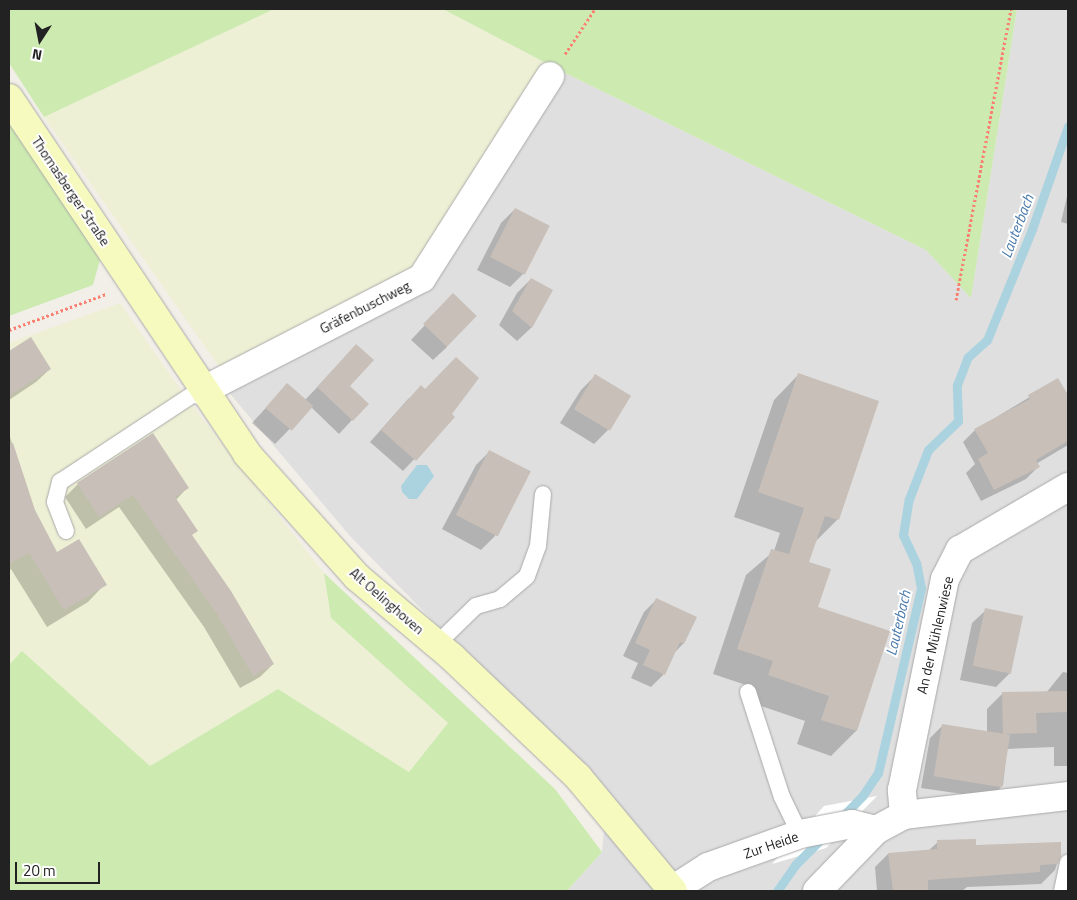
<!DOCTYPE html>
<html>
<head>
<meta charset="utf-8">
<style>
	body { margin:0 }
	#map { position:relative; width:1077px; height:900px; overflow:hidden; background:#f2efe9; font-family:"Titillium Web",sans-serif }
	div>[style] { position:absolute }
	.residential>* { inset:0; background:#e0dfdf }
	.farmland>* { inset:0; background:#eef0d5 }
	.grass>* { inset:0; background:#cdebb0 }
	.water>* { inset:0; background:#aad3df }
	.pier>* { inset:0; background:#fff }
	.shadow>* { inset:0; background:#0003 }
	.stream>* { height:9px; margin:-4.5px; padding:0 4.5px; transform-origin:4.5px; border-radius:4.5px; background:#aad3df }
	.building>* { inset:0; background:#c7bfb8; transform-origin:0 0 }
	.path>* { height:3px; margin-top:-1.5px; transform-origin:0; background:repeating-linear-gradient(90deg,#fa8072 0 2.5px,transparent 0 5px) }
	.roads { filter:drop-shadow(0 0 1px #a9a9a9) drop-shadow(0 0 1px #a9a9a9) }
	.service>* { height:16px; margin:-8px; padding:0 8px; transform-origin:8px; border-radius:8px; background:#fff }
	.minor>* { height:28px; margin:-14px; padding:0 14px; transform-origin:14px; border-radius:14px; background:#fff }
	.secondary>* { height:28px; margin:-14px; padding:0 14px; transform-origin:14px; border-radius:14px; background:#f7fabf }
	span { translate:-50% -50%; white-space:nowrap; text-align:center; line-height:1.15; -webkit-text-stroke:4px #fff; paint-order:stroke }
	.street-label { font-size:14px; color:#222 }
	.water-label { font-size:15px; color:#4a7aab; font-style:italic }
	.frame { position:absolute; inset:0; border:10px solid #222; pointer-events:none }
	.north { position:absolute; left:15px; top:15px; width:50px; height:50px; -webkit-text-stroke:4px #fff; paint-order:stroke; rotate:191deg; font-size:14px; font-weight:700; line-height:20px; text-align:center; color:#222 }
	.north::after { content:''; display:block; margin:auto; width:18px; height:22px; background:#222; clip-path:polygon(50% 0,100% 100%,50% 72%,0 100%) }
	.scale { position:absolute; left:15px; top:862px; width:85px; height:22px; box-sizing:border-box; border:2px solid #222; border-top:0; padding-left:6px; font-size:15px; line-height:18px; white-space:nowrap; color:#222; -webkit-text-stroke:4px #fff; paint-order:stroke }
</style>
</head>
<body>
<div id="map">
	<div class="residential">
		<div style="clip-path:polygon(1017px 9px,1068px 9px,1068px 891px,567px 891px,602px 852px,607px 799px,350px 536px,226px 389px,430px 284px,565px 73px,926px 250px,971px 297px)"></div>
	</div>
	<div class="farmland">
		<div style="clip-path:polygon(274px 9px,443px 9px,546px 63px,426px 253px,404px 276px,222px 371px,44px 117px)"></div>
		<div style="clip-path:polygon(120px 303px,188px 400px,324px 573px,331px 618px,448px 723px,409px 772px,278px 689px,150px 766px,22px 652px,9px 665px,9px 343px)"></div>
	</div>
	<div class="grass">
		<div style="clip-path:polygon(9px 9px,274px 9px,44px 117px,9px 63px)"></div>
		<div style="clip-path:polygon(443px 9px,1017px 9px,971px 298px,926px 250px,565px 73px)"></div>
		<div style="clip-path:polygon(9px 122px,100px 260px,93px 285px,9px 316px)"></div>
		<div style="clip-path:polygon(324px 573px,555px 789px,602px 852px,567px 891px,9px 891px,9px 665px,22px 651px,150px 766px,278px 689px,409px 772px,448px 723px,331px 618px)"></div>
	</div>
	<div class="water">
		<div style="clip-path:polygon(417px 465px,427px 465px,434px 476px,417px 499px,409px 499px,402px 492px,401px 486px)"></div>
	</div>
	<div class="pier">
		<div style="clip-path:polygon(877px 796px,826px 848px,772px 864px,824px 806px)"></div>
	</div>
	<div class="shadow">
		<div style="clip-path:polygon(1068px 192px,1068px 224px,1061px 222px)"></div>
		<div style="clip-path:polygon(515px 209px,548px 227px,524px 273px,510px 287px,477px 270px,501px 223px)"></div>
		<div style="clip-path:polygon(531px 279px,551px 290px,531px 328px,517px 341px,499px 325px,517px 293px)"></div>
		<div style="clip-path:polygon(440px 309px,447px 347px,433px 360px,411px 340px)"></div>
		<div style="clip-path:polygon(31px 338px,50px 369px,36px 382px,9px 400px,9px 352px)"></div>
		<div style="clip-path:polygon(343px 360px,352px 420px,339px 434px,311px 407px,275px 444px,252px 423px,274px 399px,305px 400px)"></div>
		<div style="clip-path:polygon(798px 375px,878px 402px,837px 520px,814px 543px,807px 563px,816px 608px,889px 632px,856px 731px,831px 756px,797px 744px,805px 721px,744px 700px,749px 686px,713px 674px,746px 575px,774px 551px,780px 533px,734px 517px,774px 400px)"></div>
		<div style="clip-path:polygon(595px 376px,608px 430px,594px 444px,560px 423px,581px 390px)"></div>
		<div style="clip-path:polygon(1058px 380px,1068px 398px,1068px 445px,1036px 464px,1038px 467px,1026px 479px,981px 501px,966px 473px,975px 464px,963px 442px,975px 430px)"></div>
		<div style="clip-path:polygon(409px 398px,454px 417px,403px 471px,370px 442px)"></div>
		<div style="clip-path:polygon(9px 434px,34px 511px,57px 553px,105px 584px,88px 602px,47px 627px,11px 569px,9px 571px)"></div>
		<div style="clip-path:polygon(490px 451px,495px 536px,481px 550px,442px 529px,476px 465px)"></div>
		<div style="clip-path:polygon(78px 484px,187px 488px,176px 500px,191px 536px,273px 664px,260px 677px,240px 688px,204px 627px,119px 507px,86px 529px,65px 497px)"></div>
		<div style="clip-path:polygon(657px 599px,696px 618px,683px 644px,673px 654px,664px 674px,651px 687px,631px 678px,638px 663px,623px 656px,644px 612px)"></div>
		<div style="clip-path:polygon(986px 610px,1010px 673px,996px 687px,960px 680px,972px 623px)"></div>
		<div style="clip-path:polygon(1063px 672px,1068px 673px,1068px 766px,1054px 766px,1054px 747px,1007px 749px,1003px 785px,990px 798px,921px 788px,930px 738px,943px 725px,987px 733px,987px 709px,1003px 693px,1046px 693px)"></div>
		<div style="clip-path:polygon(938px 842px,975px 846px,1060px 855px,1055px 870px,1041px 884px,967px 887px,962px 891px,877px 891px,875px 867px,888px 854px,928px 851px)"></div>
	</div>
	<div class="stream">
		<div style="left:840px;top:819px;width:33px;rotate:-46deg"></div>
		<div style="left:863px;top:795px;width:27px;rotate:-56deg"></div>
		<div style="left:878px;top:773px;width:190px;rotate:-76.9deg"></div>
		<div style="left:921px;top:588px;width:25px;rotate:-101deg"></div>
		<div style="left:916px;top:563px;width:31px;rotate:-115deg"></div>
		<div style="left:903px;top:535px;width:36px;rotate:-81deg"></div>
		<div style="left:909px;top:499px;width:53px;rotate:-68.8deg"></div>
		<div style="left:928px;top:450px;width:42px;rotate:-44deg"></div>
		<div style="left:958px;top:421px;width:36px;rotate:-92deg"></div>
		<div style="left:957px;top:385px;width:30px;rotate:-69deg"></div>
		<div style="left:968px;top:357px;width:25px;rotate:-42deg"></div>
		<div style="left:987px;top:340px;width:120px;rotate:-67.9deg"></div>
		<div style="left:1032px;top:229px;width:109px;rotate:-70.7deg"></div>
		<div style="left:777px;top:891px;width:32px;rotate:-55deg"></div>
		<div style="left:795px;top:865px;width:40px;rotate:-45deg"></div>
	</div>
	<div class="building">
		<div style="left:515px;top:208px;width:39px;height:55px;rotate:27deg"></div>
		<div style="clip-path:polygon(531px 278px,553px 290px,532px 328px,512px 311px)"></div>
		<div style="left:453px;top:293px;width:33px;height:43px;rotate:44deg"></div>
		<div style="clip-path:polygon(31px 337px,51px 369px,9px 396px,9px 351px)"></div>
		<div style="clip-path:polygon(356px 344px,374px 360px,350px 386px,369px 404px,353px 421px,317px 387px)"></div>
		<div style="clip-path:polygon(456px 357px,479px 378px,452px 414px,455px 417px,416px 461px,381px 430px,421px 385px,425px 389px)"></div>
		<div style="clip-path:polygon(798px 373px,879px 401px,839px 520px,825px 516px,809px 562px,831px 569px,818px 607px,890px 631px,857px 731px,821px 720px,829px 696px,768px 675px,773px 661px,737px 649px,771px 549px,789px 554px,804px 508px,758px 492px)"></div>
		<div style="left:595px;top:374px;width:42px;height:41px;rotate:31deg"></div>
		<div style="clip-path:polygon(1058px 378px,1068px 395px,1068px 441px,1036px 460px,1040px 467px,994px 490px,978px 459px,988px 453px,974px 429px,1030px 399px,1028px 395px)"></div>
		<div style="left:287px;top:383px;width:35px;height:33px;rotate:41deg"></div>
		<div style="clip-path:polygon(153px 433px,189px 488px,175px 497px,198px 531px,192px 535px,231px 591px,274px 664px,253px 676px,217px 614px,133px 495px,99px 517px,77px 483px)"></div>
		<div style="clip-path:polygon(13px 443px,35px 510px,57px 552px,79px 539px,107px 585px,64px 610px,29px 553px,9px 564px,9px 444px)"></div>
		<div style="left:489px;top:450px;width:47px;height:73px;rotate:27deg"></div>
		<div style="clip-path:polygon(656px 598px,697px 617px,684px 644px,680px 642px,665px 675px,643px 665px,650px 650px,635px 643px)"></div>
		<div style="left:985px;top:608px;width:39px;height:59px;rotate:12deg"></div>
		<div style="clip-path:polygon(1068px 691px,1068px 712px,1036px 713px,1037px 733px,1003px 734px,1002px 692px)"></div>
		<div style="left:942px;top:724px;width:69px;height:53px;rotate:9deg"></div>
		<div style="clip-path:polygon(976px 839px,976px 845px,1061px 842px,1061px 856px,1058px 864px,1040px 865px,1040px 872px,928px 880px,928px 891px,893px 891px,888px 853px,937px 849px,937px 840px)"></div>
	</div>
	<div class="path">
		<div style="left:565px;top:54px;width:54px;rotate:-56.3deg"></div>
		<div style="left:956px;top:300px;width:296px;rotate:-79.3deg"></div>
		<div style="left:9px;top:330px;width:103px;rotate:-20.4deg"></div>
	</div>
	<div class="roads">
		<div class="service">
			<div style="left:66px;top:531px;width:31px;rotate:-111deg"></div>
			<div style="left:55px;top:502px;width:21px;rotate:-76deg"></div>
			<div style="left:60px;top:482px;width:169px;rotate:-33.4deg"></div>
			<div style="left:437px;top:644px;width:54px;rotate:-44.3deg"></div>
			<div style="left:476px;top:606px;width:25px;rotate:-16deg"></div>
			<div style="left:500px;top:599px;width:35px;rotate:-40deg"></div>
			<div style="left:527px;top:576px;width:32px;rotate:-70deg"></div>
			<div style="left:538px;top:546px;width:52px;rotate:-84.5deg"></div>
			<div style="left:748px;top:692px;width:110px;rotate:72.1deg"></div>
			<div style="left:782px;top:797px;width:41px;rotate:64.1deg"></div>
			<div style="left:1062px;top:891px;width:29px;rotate:-78deg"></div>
		</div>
		<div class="minor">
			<div style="left:202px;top:391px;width:247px;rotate:-27.2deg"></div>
			<div style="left:422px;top:278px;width:239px;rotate:-57.6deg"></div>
			<div style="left:904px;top:815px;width:25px;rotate:-95deg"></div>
			<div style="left:902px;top:790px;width:215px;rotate:-78.5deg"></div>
			<div style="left:945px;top:579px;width:33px;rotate:-63deg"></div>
			<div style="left:960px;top:550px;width:125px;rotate:-30.3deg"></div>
			<div style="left:672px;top:890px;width:43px;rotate:-32.6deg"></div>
			<div style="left:708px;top:867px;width:98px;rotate:-19.7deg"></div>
			<div style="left:800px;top:834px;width:53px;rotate:-10.9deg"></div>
			<div style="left:852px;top:824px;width:25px;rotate:14deg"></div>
			<div style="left:817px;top:891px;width:85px;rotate:-46deg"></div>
			<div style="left:876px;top:830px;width:32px;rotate:-28deg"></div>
			<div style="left:904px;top:815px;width:165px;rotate:-6.6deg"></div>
		</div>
		<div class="secondary">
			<div style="left:9px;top:98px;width:428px;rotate:56.2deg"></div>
			<div style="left:247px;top:454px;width:165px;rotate:48.2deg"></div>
			<div style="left:357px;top:577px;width:124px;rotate:40.1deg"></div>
			<div style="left:452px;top:657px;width:174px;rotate:43.6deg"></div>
			<div style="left:578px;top:777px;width:148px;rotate:50.2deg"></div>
		</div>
	</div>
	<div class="street-label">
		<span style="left:71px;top:191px;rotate:56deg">Thomasberger Straße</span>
		<span style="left:365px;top:307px;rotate:-27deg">Gräfenbuschweg</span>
		<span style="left:387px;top:601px;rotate:41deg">Alt Oelinghoven</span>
		<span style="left:935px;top:635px;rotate:-77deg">An der Mühlenwiese</span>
		<span style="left:771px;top:845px;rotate:-19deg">Zur Heide</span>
	</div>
	<div class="water-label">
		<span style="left:1017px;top:226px;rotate:-69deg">Lauterbach</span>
		<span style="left:898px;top:623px;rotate:-77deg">Lauterbach</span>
	</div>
	<div class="frame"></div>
	<div class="north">N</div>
	<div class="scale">20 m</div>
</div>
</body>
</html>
